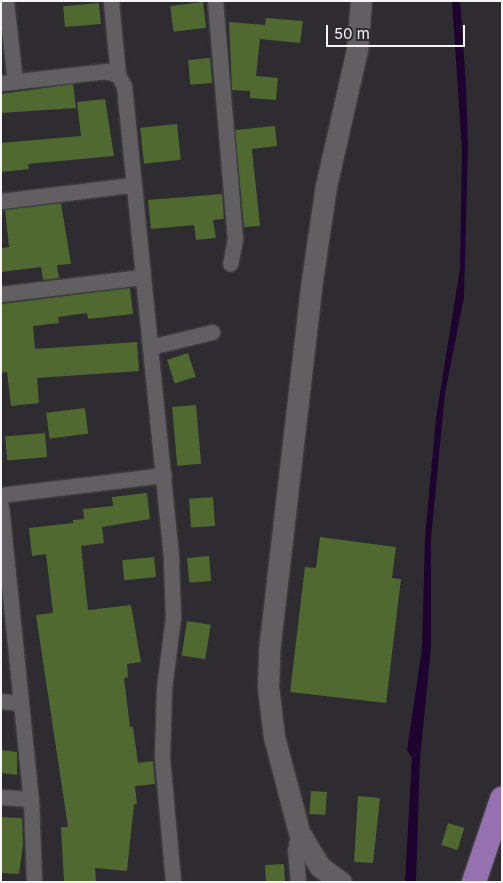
<!DOCTYPE html>
<html>
<head>
<meta charset="utf-8">
<style>
	body { margin:0 }
	#map { position:relative; width:503px; height:883px; overflow:hidden; background:#2e2c30; font-family:Inter,sans-serif }
	div>[style] { position:absolute }
	.water>* { inset:0; background:#1e022f }
	.building>* { inset:0; background:#4f6931; transform-origin:0 0 }
	.roads { filter:drop-shadow(0 0 1px #4c4b4d) drop-shadow(0 0 1px #4c4b4d) }
	.street>* { height:15px; margin:-7.5px; padding:0 7.5px; transform-origin:7.5px; border-radius:7.5px; background:#615f62 }
	.secondary>* { height:21px; margin:-10.5px; padding:0 10.5px; transform-origin:10.5px; border-radius:10.5px; background:#615f62 }
	.primary>* { height:24px; margin:-12px; padding:0 12px; transform-origin:12px; border-radius:12px; background:#9671b2 }
	span { translate:-50% -50%; white-space:nowrap; text-align:center; line-height:1.15; -webkit-text-stroke:5px #2e2c30; paint-order:stroke }
	.frame { position:absolute; inset:0; border:2px solid #f5f4f6; pointer-events:none }
	.scale { position:absolute; left:326px; top:25px; width:139px; height:22px; box-sizing:border-box; border:2px solid #f5f4f6; border-top:0; padding-left:6px; font-size:15px; line-height:18px; white-space:nowrap; color:#f5f4f6; -webkit-text-stroke:4px #2e2c30; paint-order:stroke }
</style>
</head>
<body>
<div id="map">
	<div class="water">
		<div style="clip-path:polygon(452px 1px,460px 1px,461px 11px,466px 87px,468px 147px,464px 297px,445px 393px,431px 538px,431px 648px,420px 758px,416px 882px,405px 882px,412px 758px,407px 750px,422px 649px,425px 538px,436px 418px,460px 269px,462px 150px)"></div>
	</div>
	<div class="building">
		<div style="left:203px;top:2px;width:26px;height:33px;rotate:83deg"></div>
		<div style="left:99px;top:3px;width:21px;height:36px;rotate:85deg"></div>
		<div style="clip-path:polygon(266px 18px,303px 21px,300px 43px,260px 39px,256px 76px,278px 78px,276px 100px,250px 98px,250px 91px,232px 90px,229px 22px,265px 25px)"></div>
		<div style="left:210px;top:58px;width:25px;height:22px;rotate:85deg"></div>
		<div style="clip-path:polygon(73px 84px,76px 108px,1px 113px,1px 94px)"></div>
		<div style="clip-path:polygon(105px 99px,114px 156px,28px 164px,29px 169px,1px 172px,1px 143px,81px 136px,77px 102px)"></div>
		<div style="left:177px;top:124px;width:36px;height:37px;rotate:84deg"></div>
		<div style="clip-path:polygon(275px 126px,277px 146px,252px 149px,260px 226px,244px 227px,235px 130px)"></div>
		<div style="clip-path:polygon(222px 194px,224px 219px,213px 220px,216px 238px,196px 240px,194px 225px,151px 229px,148px 200px)"></div>
		<div style="clip-path:polygon(61px 203px,71px 264px,57px 265px,59px 278px,43px 280px,41px 267px,1px 272px,1px 248px,9px 247px,5px 210px)"></div>
		<div style="clip-path:polygon(130px 288px,133px 314px,88px 319px,87px 313px,58px 317px,59px 323px,33px 326px,35px 349px,137px 342px,139px 371px,37px 378px,39px 403px,11px 406px,7px 372px,1px 373px,1px 304px)"></div>
		<div style="left:188px;top:353px;width:25px;height:22px;rotate:72deg"></div>
		<div style="left:196px;top:405px;width:59px;height:24px;rotate:85deg"></div>
		<div style="left:85px;top:408px;width:26px;height:39px;rotate:83deg"></div>
		<div style="left:45px;top:433px;width:24px;height:40px;rotate:85deg"></div>
		<div style="clip-path:polygon(147px 493px,150px 519px,102px 527px,104px 543px,81px 546px,88px 610px,131px 605px,141px 662px,127px 664px,128px 677px,124px 678px,130px 727px,133px 727px,138px 763px,153px 761px,155px 784px,135px 786px,137px 804px,134px 804px,127px 871px,95px 868px,96px 882px,64px 882px,61px 827px,68px 827px,36px 615px,53px 613px,46px 554px,32px 556px,29px 528px,73px 523px,73px 520px,84px 519px,83px 509px,113px 506px,112px 497px)"></div>
		<div style="left:213px;top:497px;width:29px;height:24px;rotate:86deg"></div>
		<div style="clip-path:polygon(320px 537px,396px 547px,392px 578px,401px 579px,386px 703px,290px 692px,305px 567px,316px 568px)"></div>
		<div style="left:209px;top:556px;width:25px;height:22px;rotate:85deg"></div>
		<div style="left:154px;top:557px;width:20px;height:32px;rotate:84deg"></div>
		<div style="left:187px;top:621px;width:24px;height:35px;rotate:9deg"></div>
		<div style="clip-path:polygon(1px 750px,17px 752px,17px 775px,1px 773px)"></div>
		<div style="left:311px;top:791px;width:16px;height:23px;rotate:4deg"></div>
		<div style="clip-path:polygon(358px 796px,380px 798px,373px 863px,354px 862px)"></div>
		<div style="clip-path:polygon(1px 817px,22px 818px,23px 845px,19px 874px,1px 873px)"></div>
		<div style="left:448px;top:823px;width:17px;height:23px;rotate:17deg"></div>
		<div style="left:284px;top:864px;width:18px;height:19px;rotate:87deg"></div>
	</div>
	<div class="roads">
		<div class="street">
			<div style="left:6px;top:1px;width:81px;rotate:83.7deg"></div>
			<div style="left:111px;top:1px;width:74px;rotate:84.6deg"></div>
			<div style="left:215px;top:1px;width:239px;rotate:85.2deg"></div>
			<div style="left:235px;top:239px;width:25px;rotate:101deg"></div>
			<div style="left:1px;top:83px;width:106px;rotate:-6.5deg"></div>
			<div style="left:106px;top:71px;width:13px;rotate:18deg"></div>
			<div style="left:118px;top:75px;width:13px;rotate:61deg"></div>
			<div style="left:124px;top:86px;width:477px;rotate:84.3deg"></div>
			<div style="left:171px;top:561px;width:56px;rotate:88deg"></div>
			<div style="left:173px;top:617px;width:72px;rotate:97.2deg"></div>
			<div style="left:164px;top:688px;width:70px;rotate:91.6deg"></div>
			<div style="left:162px;top:758px;width:124px;rotate:84.9deg"></div>
			<div style="left:1px;top:201px;width:132px;rotate:-7deg"></div>
			<div style="left:1px;top:294px;width:142px;rotate:-6.9deg"></div>
			<div style="left:150px;top:347px;width:64px;rotate:-13.6deg"></div>
			<div style="left:1px;top:495px;width:164px;rotate:-7deg"></div>
			<div style="left:1px;top:506px;width:295px;rotate:84.2deg"></div>
			<div style="left:31px;top:799px;width:83px;rotate:87.9deg"></div>
			<div style="left:1px;top:701px;width:20px;rotate:6deg"></div>
			<div style="left:1px;top:797px;width:30px;rotate:4deg"></div>
			<div style="left:298px;top:882px;width:32px;rotate:-95deg"></div>
			<div style="left:295px;top:850px;width:18px;rotate:-77deg"></div>
		</div>
		<div class="secondary">
			<div style="left:341px;top:882px;width:26px;rotate:-144deg"></div>
			<div style="left:320px;top:867px;width:41px;rotate:-121deg"></div>
			<div style="left:299px;top:832px;width:98px;rotate:-104.7deg"></div>
			<div style="left:274px;top:737px;width:50px;rotate:-96.8deg"></div>
			<div style="left:268px;top:687px;width:36px;rotate:-88deg"></div>
			<div style="left:269px;top:651px;width:366px;rotate:-83.4deg"></div>
			<div style="left:311px;top:287px;width:102px;rotate:-81.6deg"></div>
			<div style="left:326px;top:186px;width:139px;rotate:-77.2deg"></div>
			<div style="left:357px;top:50px;width:49px;rotate:-85.3deg"></div>
		</div>
		<div class="primary">
			<div style="left:474px;top:882px;width:88px;rotate:-71.4deg"></div>
		</div>
	</div>
	<div class="frame"></div>
	<div class="scale">50 m</div>
</div>
</body>
</html>
